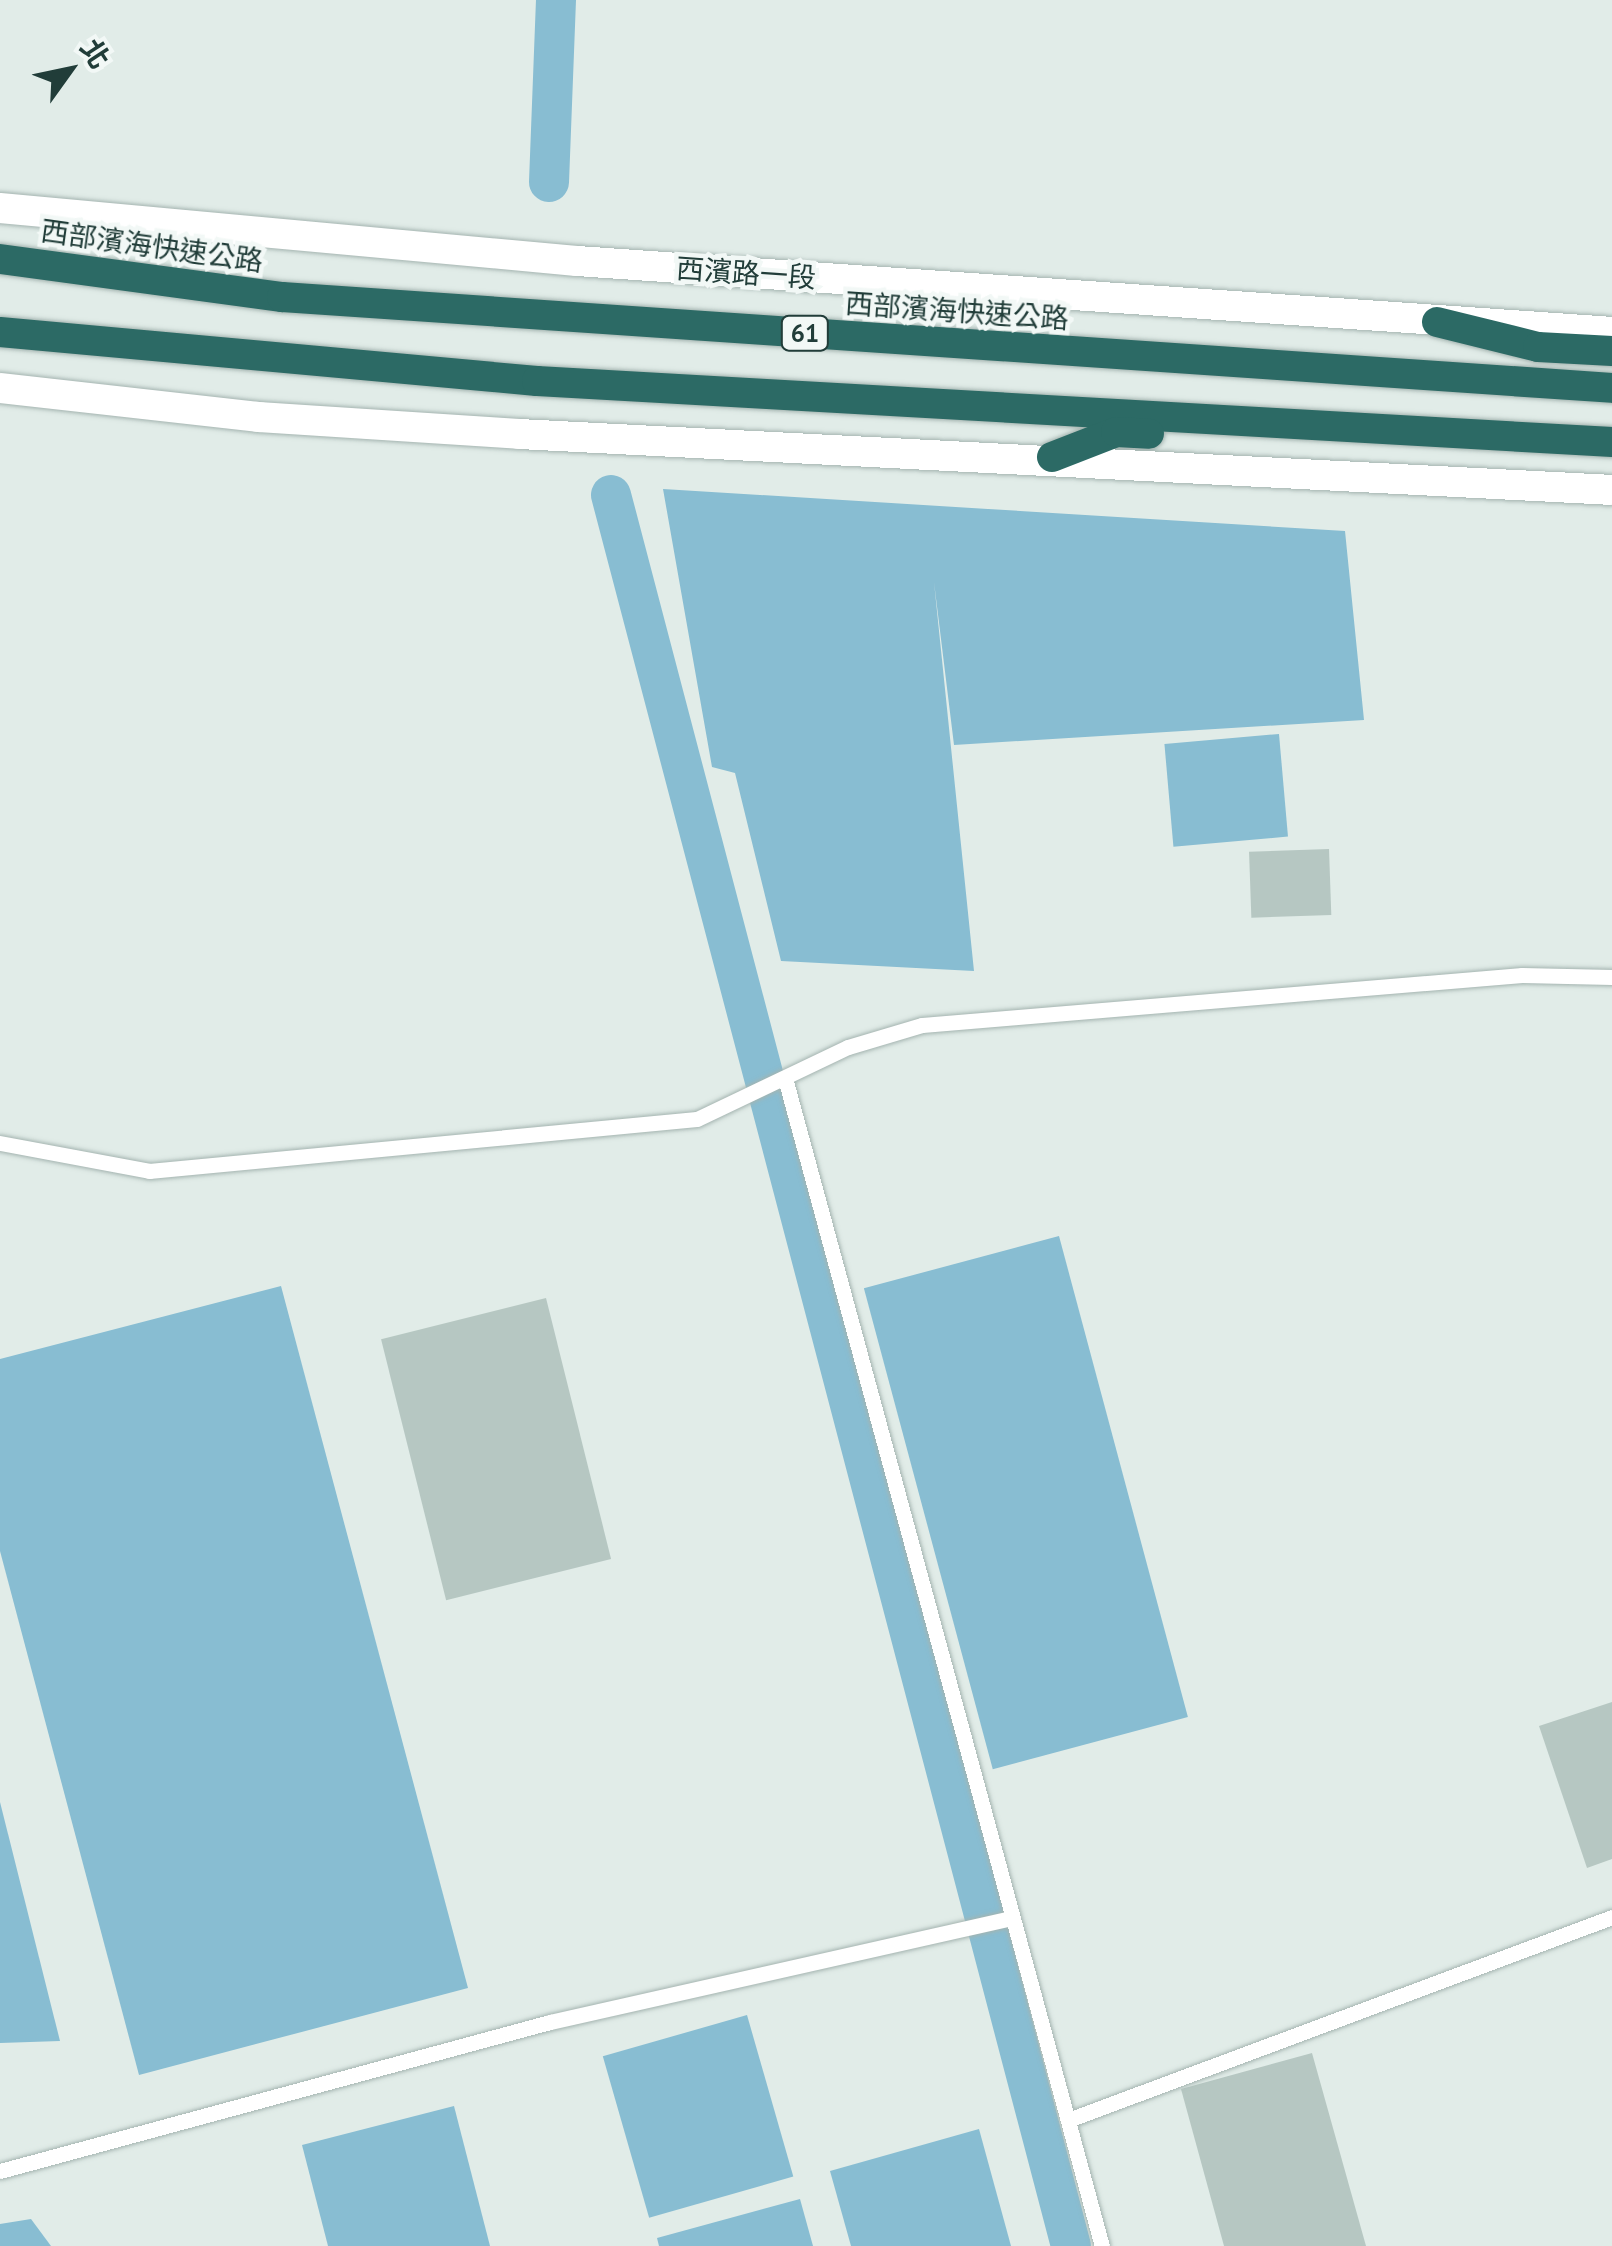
<!DOCTYPE html>
<html>
<head>
<meta charset="utf-8">
<style>
	body { margin:0 }
	#map { position:relative; width:1612px; height:2246px; overflow:hidden; background:#e1ece8; font-family:"PT Sans","Noto Sans TC",sans-serif }
	div>[style] { position:absolute }
	.water>* { inset:0; background:#88bdd2; transform-origin:0 0 }
	.canal>* { height:40px; margin:-20px; padding:0 20px; transform-origin:20px; border-radius:20px; background:#88bdd2 }
	.building>* { inset:0; background:#b6c7c2; transform-origin:0 0 }
	.roads { filter:drop-shadow(0 0 2px #a4b4b0) drop-shadow(0 0 2px #a4b4b0) }
	.lane>* { height:15px; margin:-7.5px; padding:0 7.5px; transform-origin:7.5px; border-radius:7.5px; background:#fff }
	.secondary>* { height:30px; margin:-15px; padding:0 15px; transform-origin:15px; border-radius:15px; background:#fff }
	.highway>* { height:30px; margin:-15px; padding:0 15px; transform-origin:15px; border-radius:15px; background:#2c6a65 }
	span { translate:-50% -50%; white-space:nowrap; text-align:center; line-height:1.15; -webkit-text-stroke:9px #f2f8f6; paint-order:stroke }
	.shield-label span { padding:2px 8px; background:#f2f8f6; border:2px solid; border-radius:8px; -webkit-text-stroke-width:0 }
	.shield-label { font-size:25px; color:#213d39; font-weight:700 }
	.street-label { font-size:28px; color:#213d39 }
	.north { position:absolute; left:20px; top:20px; width:100px; height:100px; -webkit-text-stroke:8px #f2f8f6; paint-order:stroke; rotate:57deg; font-size:28px; font-weight:700; line-height:40px; text-align:center; color:#213d39 }
	.north::after { content:''; display:block; margin:auto; width:35px; height:45px; background:#213d39; clip-path:polygon(50% 0,100% 100%,50% 72%,0 100%) }
</style>
</head>
<body>
<div id="map">
	<div class="water">
		<div style="clip-path:polygon(663px 489px,1345px 531px,1364px 720px,954px 745px,934px 582px,974px 971px,781px 961px,735px 773px,712px 767px)"></div>
		<div style="left:1279px;top:734px;width:103px;height:115px;rotate:85deg"></div>
		<div style="left:1059px;top:1236px;width:498px;height:202px;rotate:75deg"></div>
		<div style="clip-path:polygon(281px 1286px,468px 1988px,139px 2075px,0 1551px,0 1359px)"></div>
		<div style="clip-path:polygon(0 1802px,60px 2041px,0 2043px)"></div>
		<div style="left:747px;top:2015px;width:168px;height:150px;rotate:74deg"></div>
		<div style="clip-path:polygon(454px 2106px,490px 2246px,328px 2246px,302px 2145px)"></div>
		<div style="clip-path:polygon(979px 2129px,1011px 2246px,851px 2246px,830px 2171px)"></div>
		<div style="clip-path:polygon(800px 2199px,813px 2246px,659px 2246px,657px 2238px)"></div>
		<div style="clip-path:polygon(31px 2219px,51px 2246px,0 2246px,0 2224px)"></div>
	</div>
	<div class="canal">
		<div style="left:549px;top:182px;width:182px;rotate:-87.8deg"></div>
		<div style="left:611px;top:495px;width:1810px;rotate:75.28deg"></div>
	</div>
	<div class="building">
		<div style="left:1329px;top:849px;width:66px;height:80px;rotate:88deg"></div>
		<div style="left:546px;top:1298px;width:269px;height:170px;rotate:76deg"></div>
		<div style="clip-path:polygon(1612px 1702px,1612px 1859px,1587px 1868px,1539px 1726px)"></div>
		<div style="clip-path:polygon(1312px 2053px,1366px 2246px,1224px 2246px,1181px 2089px)"></div>
	</div>
	<div class="roads">
		<div class="lane">
			<div style="left:785px;top:1078px;width:1210px;rotate:74.82deg"></div>
			<div style="left:0;top:1143px;width:152px;rotate:10.6deg"></div>
			<div style="left:149px;top:1171px;width:550px;rotate:-5.42deg"></div>
			<div style="left:697px;top:1119px;width:167px;rotate:-25.5deg"></div>
			<div style="left:848px;top:1047px;width:77px;rotate:-16.6deg"></div>
			<div style="left:922px;top:1025px;width:602px;rotate:-4.76deg"></div>
			<div style="left:1522px;top:975px;width:90px;rotate:1.3deg"></div>
			<div style="left:1068px;top:2120px;width:581px;rotate:-20.46deg"></div>
			<div style="left:0;top:2171px;width:570px;rotate:-15.16deg"></div>
			<div style="left:550px;top:2022px;width:474px;rotate:-12.7deg"></div>
		</div>
		<div class="secondary">
			<div style="left:0;top:208px;width:579px;rotate:5.25deg"></div>
			<div style="left:577px;top:261px;width:1037px;rotate:3.92deg"></div>
			<div style="left:0;top:388px;width:260px;rotate:6.4deg"></div>
			<div style="left:258px;top:417px;width:262px;rotate:3.7deg"></div>
			<div style="left:519px;top:434px;width:1094px;rotate:2.93deg"></div>
		</div>
		<div class="highway">
			<div style="left:0;top:259px;width:285px;rotate:7.7deg"></div>
			<div style="left:282px;top:297px;width:1333px;rotate:3.91deg"></div>
			<div style="left:1437px;top:322px;width:104px;rotate:13.9deg"></div>
			<div style="left:1538px;top:347px;width:74px;rotate:3.1deg"></div>
			<div style="left:0;top:332px;width:539px;rotate:5.21deg"></div>
			<div style="left:537px;top:381px;width:1077px;rotate:3.25deg"></div>
			<div style="left:1052px;top:457px;width:69px;rotate:-21.3deg"></div>
			<div style="left:1116px;top:432px;width:33px;rotate:3deg"></div>
		</div>
	</div>
	<div class="shield-label">
		<span style="left:805px;top:333px">61</span>
	</div>
	<div class="street-label">
		<span style="left:152px;top:246px;rotate:8deg">西部濱海快速公路</span>
		<span style="left:746px;top:273px;rotate:4deg">西濱路一段</span>
		<span style="left:957px;top:311px;rotate:4deg">西部濱海快速公路</span>
	</div>
	<div class="north">北</div>
</div>
</body>
</html>
